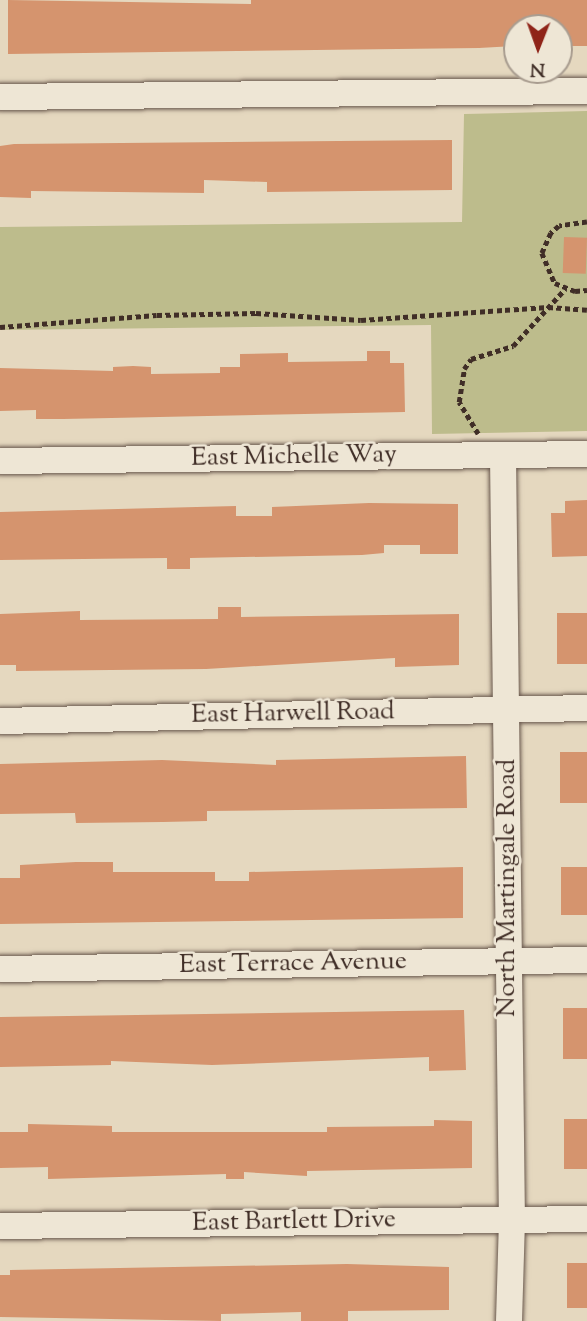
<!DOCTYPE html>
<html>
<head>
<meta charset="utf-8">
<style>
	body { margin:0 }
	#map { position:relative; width:587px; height:1321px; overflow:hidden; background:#e5d8bf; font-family:"Sorts Mill Goudy",serif }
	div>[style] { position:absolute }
	.green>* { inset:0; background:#bdbc8c }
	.building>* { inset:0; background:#d5946e; transform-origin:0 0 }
	.path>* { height:4.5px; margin-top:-2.25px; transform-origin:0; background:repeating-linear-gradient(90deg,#402e27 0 5px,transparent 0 8.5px) }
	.roads { filter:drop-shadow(0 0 2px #69584d) drop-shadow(0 0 2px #69584d) }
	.minor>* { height:26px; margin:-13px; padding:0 13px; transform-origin:13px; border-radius:13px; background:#eee6d5 }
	span { translate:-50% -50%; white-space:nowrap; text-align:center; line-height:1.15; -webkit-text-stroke:5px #eee6d5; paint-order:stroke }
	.street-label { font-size:26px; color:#402e27 }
	.north { position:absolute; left:503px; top:14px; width:70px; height:70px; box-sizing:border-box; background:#eee6d5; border:2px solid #a89c8f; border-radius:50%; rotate:181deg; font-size:19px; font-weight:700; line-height:28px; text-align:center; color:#402e27 }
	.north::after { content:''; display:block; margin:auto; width:24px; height:32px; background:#8f2418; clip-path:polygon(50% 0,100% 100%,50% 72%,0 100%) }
</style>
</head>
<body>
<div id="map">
	<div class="green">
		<div style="clip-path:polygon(587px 111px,587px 431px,432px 434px,431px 325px,0 330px,0 227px,462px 222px,464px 114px)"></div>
	</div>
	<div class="building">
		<div style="clip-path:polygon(8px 0,251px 4px,251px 0,587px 0,587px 46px,559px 46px,559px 28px,517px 28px,517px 46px,479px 48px,8px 54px)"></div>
		<div style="clip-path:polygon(452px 140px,452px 190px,267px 192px,267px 182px,204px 180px,204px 193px,31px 191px,31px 198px,0 197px,0 146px,14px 144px)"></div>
		<div style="left:564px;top:237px;width:23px;height:36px;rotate:2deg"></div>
		<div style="clip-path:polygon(367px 351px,390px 351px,390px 363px,404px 363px,405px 412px,63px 419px,36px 419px,36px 410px,0 411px,0 368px,113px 371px,113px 367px,133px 366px,151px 367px,151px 374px,220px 373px,220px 367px,240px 367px,240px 354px,288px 353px,288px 362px,367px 361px)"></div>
		<div style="clip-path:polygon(587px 500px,587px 556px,552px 557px,551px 513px,565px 513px,565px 501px)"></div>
		<div style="clip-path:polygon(369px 503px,458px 504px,458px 554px,420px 554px,420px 545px,384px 545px,384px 553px,362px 555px,190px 558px,190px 569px,167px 569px,167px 558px,0 560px,0 512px,236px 506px,236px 516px,272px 516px,272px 507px)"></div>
		<div style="clip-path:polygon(218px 607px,241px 607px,241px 617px,459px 614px,459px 665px,395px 667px,395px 658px,206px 669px,16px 671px,16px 665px,0 665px,0 614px,80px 611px,80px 620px,218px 619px)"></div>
		<div style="left:557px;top:613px;width:30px;height:51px"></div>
		<div style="left:587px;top:752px;width:51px;height:27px;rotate:90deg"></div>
		<div style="clip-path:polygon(466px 756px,467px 808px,207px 811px,207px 821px,163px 822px,76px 823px,75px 813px,0 814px,0 764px,162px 760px,276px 765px,276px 760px)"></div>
		<div style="clip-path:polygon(76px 862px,113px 862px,113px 872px,215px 872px,215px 881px,249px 881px,249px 872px,463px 867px,463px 918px,0 924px,0 878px,20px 878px,20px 865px)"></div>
		<div style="left:587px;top:867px;width:48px;height:26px;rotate:90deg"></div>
		<div style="left:563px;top:1008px;width:24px;height:51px"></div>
		<div style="clip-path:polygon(464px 1010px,466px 1070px,429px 1071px,429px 1057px,212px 1065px,111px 1061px,111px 1065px,0 1067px,0 1017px)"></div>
		<div style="left:564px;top:1119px;width:23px;height:50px"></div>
		<div style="clip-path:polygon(434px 1120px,472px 1121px,472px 1168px,307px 1171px,307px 1176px,244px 1172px,244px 1179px,226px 1179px,226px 1174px,48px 1179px,48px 1167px,0 1168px,0 1132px,28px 1132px,28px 1124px,112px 1126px,112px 1132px,327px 1132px,327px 1127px,434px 1126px)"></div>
		<div style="left:567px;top:1263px;width:20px;height:45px"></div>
		<div style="clip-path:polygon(347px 1264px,449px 1267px,449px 1310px,348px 1311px,348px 1321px,301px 1321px,301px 1312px,221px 1314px,221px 1321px,0 1317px,0 1275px,10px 1275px,10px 1270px)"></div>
	</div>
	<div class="path">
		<div style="left:587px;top:222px;width:28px;rotate:172deg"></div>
		<div style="left:559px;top:226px;width:11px;rotate:139deg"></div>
		<div style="left:551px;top:233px;width:22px;rotate:114deg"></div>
		<div style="left:542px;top:253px;width:33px;rotate:67deg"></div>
		<div style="left:555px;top:283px;width:22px;rotate:22deg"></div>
		<div style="left:575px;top:291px;width:12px;rotate:-5deg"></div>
		<div style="left:0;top:327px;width:157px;rotate:-4.4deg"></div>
		<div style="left:157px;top:315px;width:99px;rotate:-1.2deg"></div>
		<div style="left:256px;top:313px;width:105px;rotate:3.8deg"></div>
		<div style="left:361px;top:320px;width:187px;rotate:-4deg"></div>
		<div style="left:548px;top:307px;width:39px;rotate:4deg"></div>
		<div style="left:478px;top:434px;width:37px;rotate:-121deg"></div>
		<div style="left:459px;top:402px;width:33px;rotate:-81deg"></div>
		<div style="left:464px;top:369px;width:12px;rotate:-55deg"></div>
		<div style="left:471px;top:359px;width:44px;rotate:-17.2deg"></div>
		<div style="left:513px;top:346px;width:77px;rotate:-47.6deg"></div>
	</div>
	<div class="roads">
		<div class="minor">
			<div style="left:0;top:97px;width:587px;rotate:-0.59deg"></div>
			<div style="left:503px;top:455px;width:765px;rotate:89.33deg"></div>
			<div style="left:512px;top:1220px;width:101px;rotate:91.7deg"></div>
			<div style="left:0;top:461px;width:587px;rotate:-0.68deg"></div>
			<div style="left:0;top:721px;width:587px;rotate:-1.27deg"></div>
			<div style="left:0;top:969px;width:587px;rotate:-0.88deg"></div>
			<div style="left:0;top:1226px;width:587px;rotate:-0.68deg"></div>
		</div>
	</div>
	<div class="street-label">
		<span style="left:294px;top:457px;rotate:-1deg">East Michelle Way</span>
		<span style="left:293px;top:714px;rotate:-1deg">East Harwell Road</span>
		<span style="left:508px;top:888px;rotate:-90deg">North Martingale Road</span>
		<span style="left:293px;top:964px;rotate:-1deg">East Terrace Avenue</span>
		<span style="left:294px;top:1222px;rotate:-1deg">East Bartlett Drive</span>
	</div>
	<div class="north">N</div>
</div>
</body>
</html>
